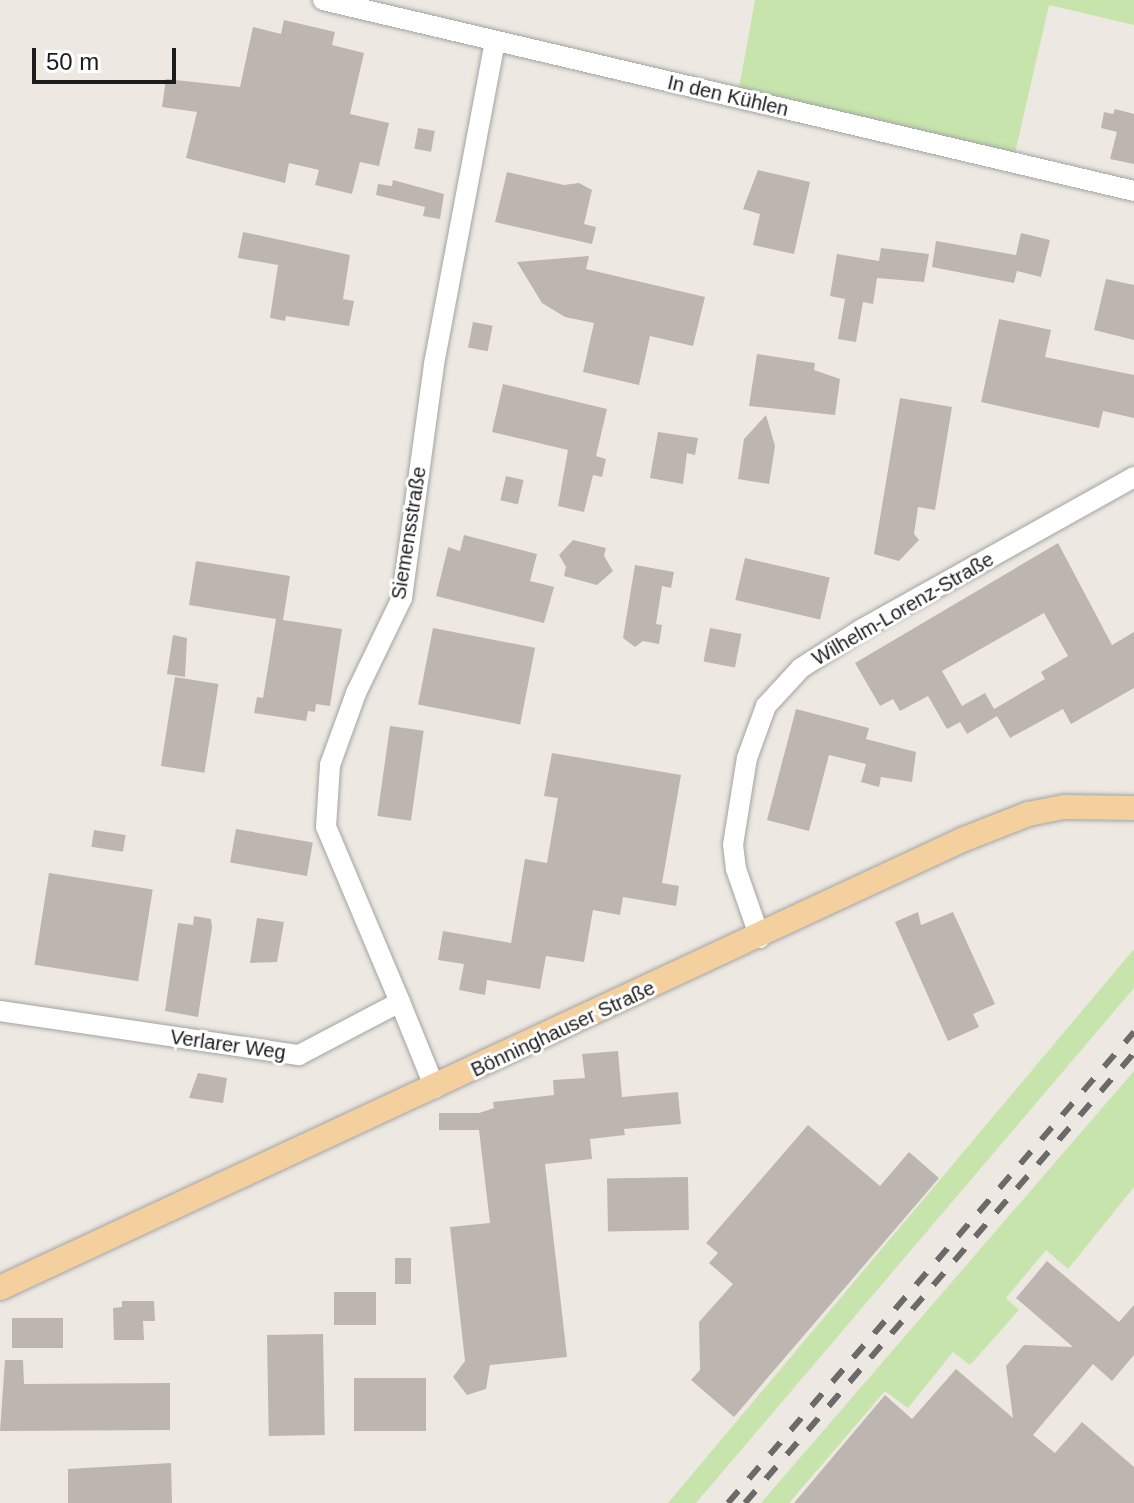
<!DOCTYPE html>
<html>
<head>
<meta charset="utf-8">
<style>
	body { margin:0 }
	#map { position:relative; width:1134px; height:1503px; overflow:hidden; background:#ede9e2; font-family:Arial,sans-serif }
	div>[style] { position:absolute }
	.grass>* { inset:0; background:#c6e4ab }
	.building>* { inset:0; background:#bdb5af; transform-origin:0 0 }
	.roads { filter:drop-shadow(0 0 2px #a3a3a3) drop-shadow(0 0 2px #a3a3a3) }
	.minor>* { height:20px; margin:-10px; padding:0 10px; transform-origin:10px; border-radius:10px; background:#fff }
	.major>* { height:24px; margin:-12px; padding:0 12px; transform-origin:12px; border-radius:12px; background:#f4d09f }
	.rail>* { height:6px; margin-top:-3px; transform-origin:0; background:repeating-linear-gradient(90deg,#6a6a6a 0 16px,transparent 0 32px) }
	span { translate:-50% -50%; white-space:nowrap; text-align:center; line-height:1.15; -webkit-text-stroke:6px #fff; paint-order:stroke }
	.street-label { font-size:20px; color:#1c1c1c }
	.scale { position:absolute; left:32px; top:48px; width:144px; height:36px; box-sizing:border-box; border:4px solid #1c1c1c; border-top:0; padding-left:10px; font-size:24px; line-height:28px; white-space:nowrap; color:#1c1c1c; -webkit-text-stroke:6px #fff; paint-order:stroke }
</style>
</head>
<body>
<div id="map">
	<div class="grass">
		<div style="clip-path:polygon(755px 0,1134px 0,1134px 25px,1049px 5px,1015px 153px,739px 88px)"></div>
		<div style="clip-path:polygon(1134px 949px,1134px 988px,696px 1503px,668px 1503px)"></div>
		<div style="clip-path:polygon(1134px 1071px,1134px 1187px,1068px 1269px,1046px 1250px,1006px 1298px,1019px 1310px,970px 1365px,953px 1352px,908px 1408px,885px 1391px,789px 1503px,761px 1503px)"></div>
	</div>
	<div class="building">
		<div style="clip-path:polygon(284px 20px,335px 32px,332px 45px,364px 53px,350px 114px,389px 123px,379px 166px,360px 162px,352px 194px,315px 185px,319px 170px,289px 163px,285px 183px,186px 158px,197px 112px,162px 107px,166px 79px,240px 87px,253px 27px,281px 34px)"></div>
		<div style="clip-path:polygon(1115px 109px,1134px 114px,1134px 164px,1110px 159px,1117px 132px,1101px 128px,1104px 112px,1113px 114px)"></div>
		<div style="left:418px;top:128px;width:17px;height:21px;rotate:10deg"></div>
		<div style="clip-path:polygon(758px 170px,810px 182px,794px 254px,753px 245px,760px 214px,743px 209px)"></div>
		<div style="clip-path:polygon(507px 172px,564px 185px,579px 183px,592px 190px,584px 224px,596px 227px,592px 244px,495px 222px)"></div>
		<div style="clip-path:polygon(393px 180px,444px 194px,440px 219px,423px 216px,425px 207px,376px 195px,378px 184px,392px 186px)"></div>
		<div style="clip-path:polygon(243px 232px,350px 255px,343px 299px,354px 301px,349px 326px,286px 316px,285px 321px,270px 318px,278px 265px,238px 258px)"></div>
		<div style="clip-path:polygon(1021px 233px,1050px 240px,1041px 277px,1017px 271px,1014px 283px,932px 267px,936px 241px,1016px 255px)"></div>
		<div style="clip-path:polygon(881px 248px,929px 254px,924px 282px,877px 278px,873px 304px,863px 302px,856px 342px,838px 339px,845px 299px,830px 296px,837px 254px,879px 261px)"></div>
		<div style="clip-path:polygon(589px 256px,586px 269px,705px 297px,693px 346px,650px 336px,639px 385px,583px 372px,594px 323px,565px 317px,542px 303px,517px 262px)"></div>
		<div style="clip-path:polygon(1106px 279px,1134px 285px,1134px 340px,1094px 330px)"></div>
		<div style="clip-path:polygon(999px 319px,1051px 330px,1045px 357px,1134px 375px,1134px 418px,1103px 411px,1099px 428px,981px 402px)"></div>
		<div style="left:473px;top:322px;width:20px;height:26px;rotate:11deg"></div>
		<div style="clip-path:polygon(757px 354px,815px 363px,814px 370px,840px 379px,835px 415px,749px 406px)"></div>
		<div style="clip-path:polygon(503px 384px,607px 409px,596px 456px,606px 459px,602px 477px,593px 475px,584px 512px,558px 506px,568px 450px,492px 432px)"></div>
		<div style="clip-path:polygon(900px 398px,952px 407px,935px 510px,918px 507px,914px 534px,919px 540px,899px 561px,874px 554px)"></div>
		<div style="clip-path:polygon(766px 415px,775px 446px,769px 484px,738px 479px,744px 439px)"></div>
		<div style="clip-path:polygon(658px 432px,698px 438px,695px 455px,687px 453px,683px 484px,650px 478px)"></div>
		<div style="left:506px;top:476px;width:18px;height:25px;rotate:13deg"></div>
		<div style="clip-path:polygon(464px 535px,537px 554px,530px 581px,554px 587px,544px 623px,436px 596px,448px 547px,460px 551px)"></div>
		<div style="clip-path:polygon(573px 540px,606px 548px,604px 556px,613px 571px,597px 585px,564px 576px,566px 567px,559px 555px)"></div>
		<div style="clip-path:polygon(evenodd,1058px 543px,1112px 645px,1134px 632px,1134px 688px,1071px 724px,1063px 709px,1010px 738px,997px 716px,967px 734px,960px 722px,947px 729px,928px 696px,900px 711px,893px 699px,880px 706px,855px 663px,1058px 543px,1044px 613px,1068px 656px,1041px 672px,1045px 679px,994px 709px,985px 693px,962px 706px,942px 671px,1044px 613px)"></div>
		<div style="left:745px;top:558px;width:87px;height:43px;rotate:13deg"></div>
		<div style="clip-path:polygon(196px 561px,290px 576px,283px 620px,342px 629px,330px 706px,316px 704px,315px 712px,308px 711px,306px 721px,254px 713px,257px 697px,263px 698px,276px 619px,189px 605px)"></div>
		<div style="clip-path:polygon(635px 565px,674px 572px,671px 588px,662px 586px,656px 624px,662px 625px,659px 644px,643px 641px,635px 647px,623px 638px)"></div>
		<div style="left:433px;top:628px;width:104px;height:78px;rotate:11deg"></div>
		<div style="left:710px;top:628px;width:32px;height:34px;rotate:11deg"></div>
		<div style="clip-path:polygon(173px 635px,187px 638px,185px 677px,167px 674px)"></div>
		<div style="left:175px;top:677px;width:44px;height:90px;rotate:9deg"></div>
		<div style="clip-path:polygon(796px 709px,869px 728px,866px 739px,916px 752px,912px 782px,881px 777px,879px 787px,861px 782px,866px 764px,829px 755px,809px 831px,767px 820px)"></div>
		<div style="left:390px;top:726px;width:34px;height:91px;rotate:8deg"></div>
		<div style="clip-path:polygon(552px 753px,681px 775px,662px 883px,679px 886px,676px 906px,623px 897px,620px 915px,593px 910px,584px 962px,546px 956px,540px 989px,487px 980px,485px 995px,459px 990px,464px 964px,438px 960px,443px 931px,511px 943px,525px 859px,547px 863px,558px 798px,544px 796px)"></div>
		<div style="left:236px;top:829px;width:78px;height:34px;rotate:10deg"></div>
		<div style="left:94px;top:830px;width:32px;height:17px;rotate:9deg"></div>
		<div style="left:49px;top:873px;width:105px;height:93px;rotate:9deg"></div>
		<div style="clip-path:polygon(918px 912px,921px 925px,953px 912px,995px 1004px,973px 1014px,979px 1027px,948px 1041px,895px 922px)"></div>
		<div style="clip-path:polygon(194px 916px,211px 919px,212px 928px,198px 1017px,165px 1011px,178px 923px,193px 925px)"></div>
		<div style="clip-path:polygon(257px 918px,284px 922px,277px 962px,250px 963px)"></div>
		<div style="clip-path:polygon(618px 1051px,622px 1097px,678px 1092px,681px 1124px,624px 1129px,625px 1135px,590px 1139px,592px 1159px,545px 1164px,567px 1357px,490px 1365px,486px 1389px,467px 1395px,453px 1377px,465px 1361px,450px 1227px,490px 1223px,479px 1130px,439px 1130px,439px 1113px,479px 1113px,494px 1108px,493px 1102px,554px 1095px,553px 1080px,585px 1078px,582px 1054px)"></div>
		<div style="clip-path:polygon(198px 1073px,227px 1078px,223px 1103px,189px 1098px)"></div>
		<div style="clip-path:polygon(808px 1125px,880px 1186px,909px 1152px,939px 1178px,734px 1417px,691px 1380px,700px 1370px,699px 1322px,733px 1284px,709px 1263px,718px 1253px,706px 1243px)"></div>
		<div style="left:688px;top:1177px;width:53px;height:81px;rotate:89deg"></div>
		<div style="left:395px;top:1258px;width:16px;height:26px"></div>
		<div style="clip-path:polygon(1047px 1261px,1119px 1322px,1134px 1305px,1134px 1355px,1112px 1381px,1093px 1364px,1033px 1435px,1055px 1453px,1082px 1422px,1134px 1467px,1134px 1503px,794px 1503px,885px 1395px,912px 1419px,956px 1369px,1013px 1418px,1006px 1366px,1024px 1345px,1073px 1347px,1016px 1298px)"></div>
		<div style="left:376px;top:1292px;width:33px;height:42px;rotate:90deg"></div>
		<div style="clip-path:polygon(122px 1301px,154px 1301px,155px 1321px,143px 1321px,144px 1340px,114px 1340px,113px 1308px,122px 1307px)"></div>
		<div style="left:12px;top:1318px;width:51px;height:30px"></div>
		<div style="left:323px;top:1334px;width:101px;height:56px;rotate:89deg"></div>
		<div style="clip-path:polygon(5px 1360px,23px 1360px,24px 1384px,170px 1383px,170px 1430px,0 1431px)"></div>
		<div style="left:354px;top:1378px;width:72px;height:53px"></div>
		<div style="clip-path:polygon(171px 1463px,172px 1503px,68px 1503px,68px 1469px)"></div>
	</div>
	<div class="roads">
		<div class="minor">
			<div style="left:323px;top:0;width:833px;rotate:13.25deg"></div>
			<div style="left:760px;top:938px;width:73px;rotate:-109.2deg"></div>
			<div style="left:736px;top:869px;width:24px;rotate:-97deg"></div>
			<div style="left:733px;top:845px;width:88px;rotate:-80.9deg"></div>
			<div style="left:747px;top:758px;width:55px;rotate:-69.9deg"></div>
			<div style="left:766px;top:706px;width:52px;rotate:-47.4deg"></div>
			<div style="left:801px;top:668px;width:72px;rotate:-32.6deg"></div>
			<div style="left:862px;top:629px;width:312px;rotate:-29.2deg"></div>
			<div style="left:400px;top:1002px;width:190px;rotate:-112.9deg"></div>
			<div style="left:326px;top:827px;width:62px;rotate:-86.3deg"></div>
			<div style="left:330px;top:765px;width:77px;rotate:-70.1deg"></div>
			<div style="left:356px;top:693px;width:106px;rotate:-64.2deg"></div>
			<div style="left:402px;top:598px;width:236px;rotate:-82.2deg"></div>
			<div style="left:434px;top:364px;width:328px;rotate:-79.3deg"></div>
			<div style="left:0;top:1011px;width:302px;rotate:8.4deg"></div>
			<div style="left:299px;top:1055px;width:114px;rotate:-27.7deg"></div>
			<div style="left:400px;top:1002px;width:93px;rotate:67.9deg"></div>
		</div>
		<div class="major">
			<div style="left:0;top:1288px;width:1061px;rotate:-24.97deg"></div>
			<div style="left:962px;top:840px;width:71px;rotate:-21.5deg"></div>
			<div style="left:1028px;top:814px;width:38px;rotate:-11deg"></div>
			<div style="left:1065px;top:807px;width:69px;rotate:0.8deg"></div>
		</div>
	</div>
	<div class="rail">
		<div style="left:728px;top:1503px;width:622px;rotate:-49.24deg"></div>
		<div style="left:745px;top:1503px;width:595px;rotate:-49.16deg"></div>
	</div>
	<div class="street-label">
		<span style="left:728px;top:96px;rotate:13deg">In den Kühlen</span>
		<span style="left:409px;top:533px;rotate:-81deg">Siemensstraße</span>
		<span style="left:903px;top:609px;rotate:-30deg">Wilhelm-Lorenz-Straße</span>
		<span style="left:563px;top:1029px;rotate:-25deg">Bönninghauser Straße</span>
		<span style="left:228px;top:1045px;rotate:8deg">Verlarer Weg</span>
	</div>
	<div class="scale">50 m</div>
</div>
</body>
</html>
